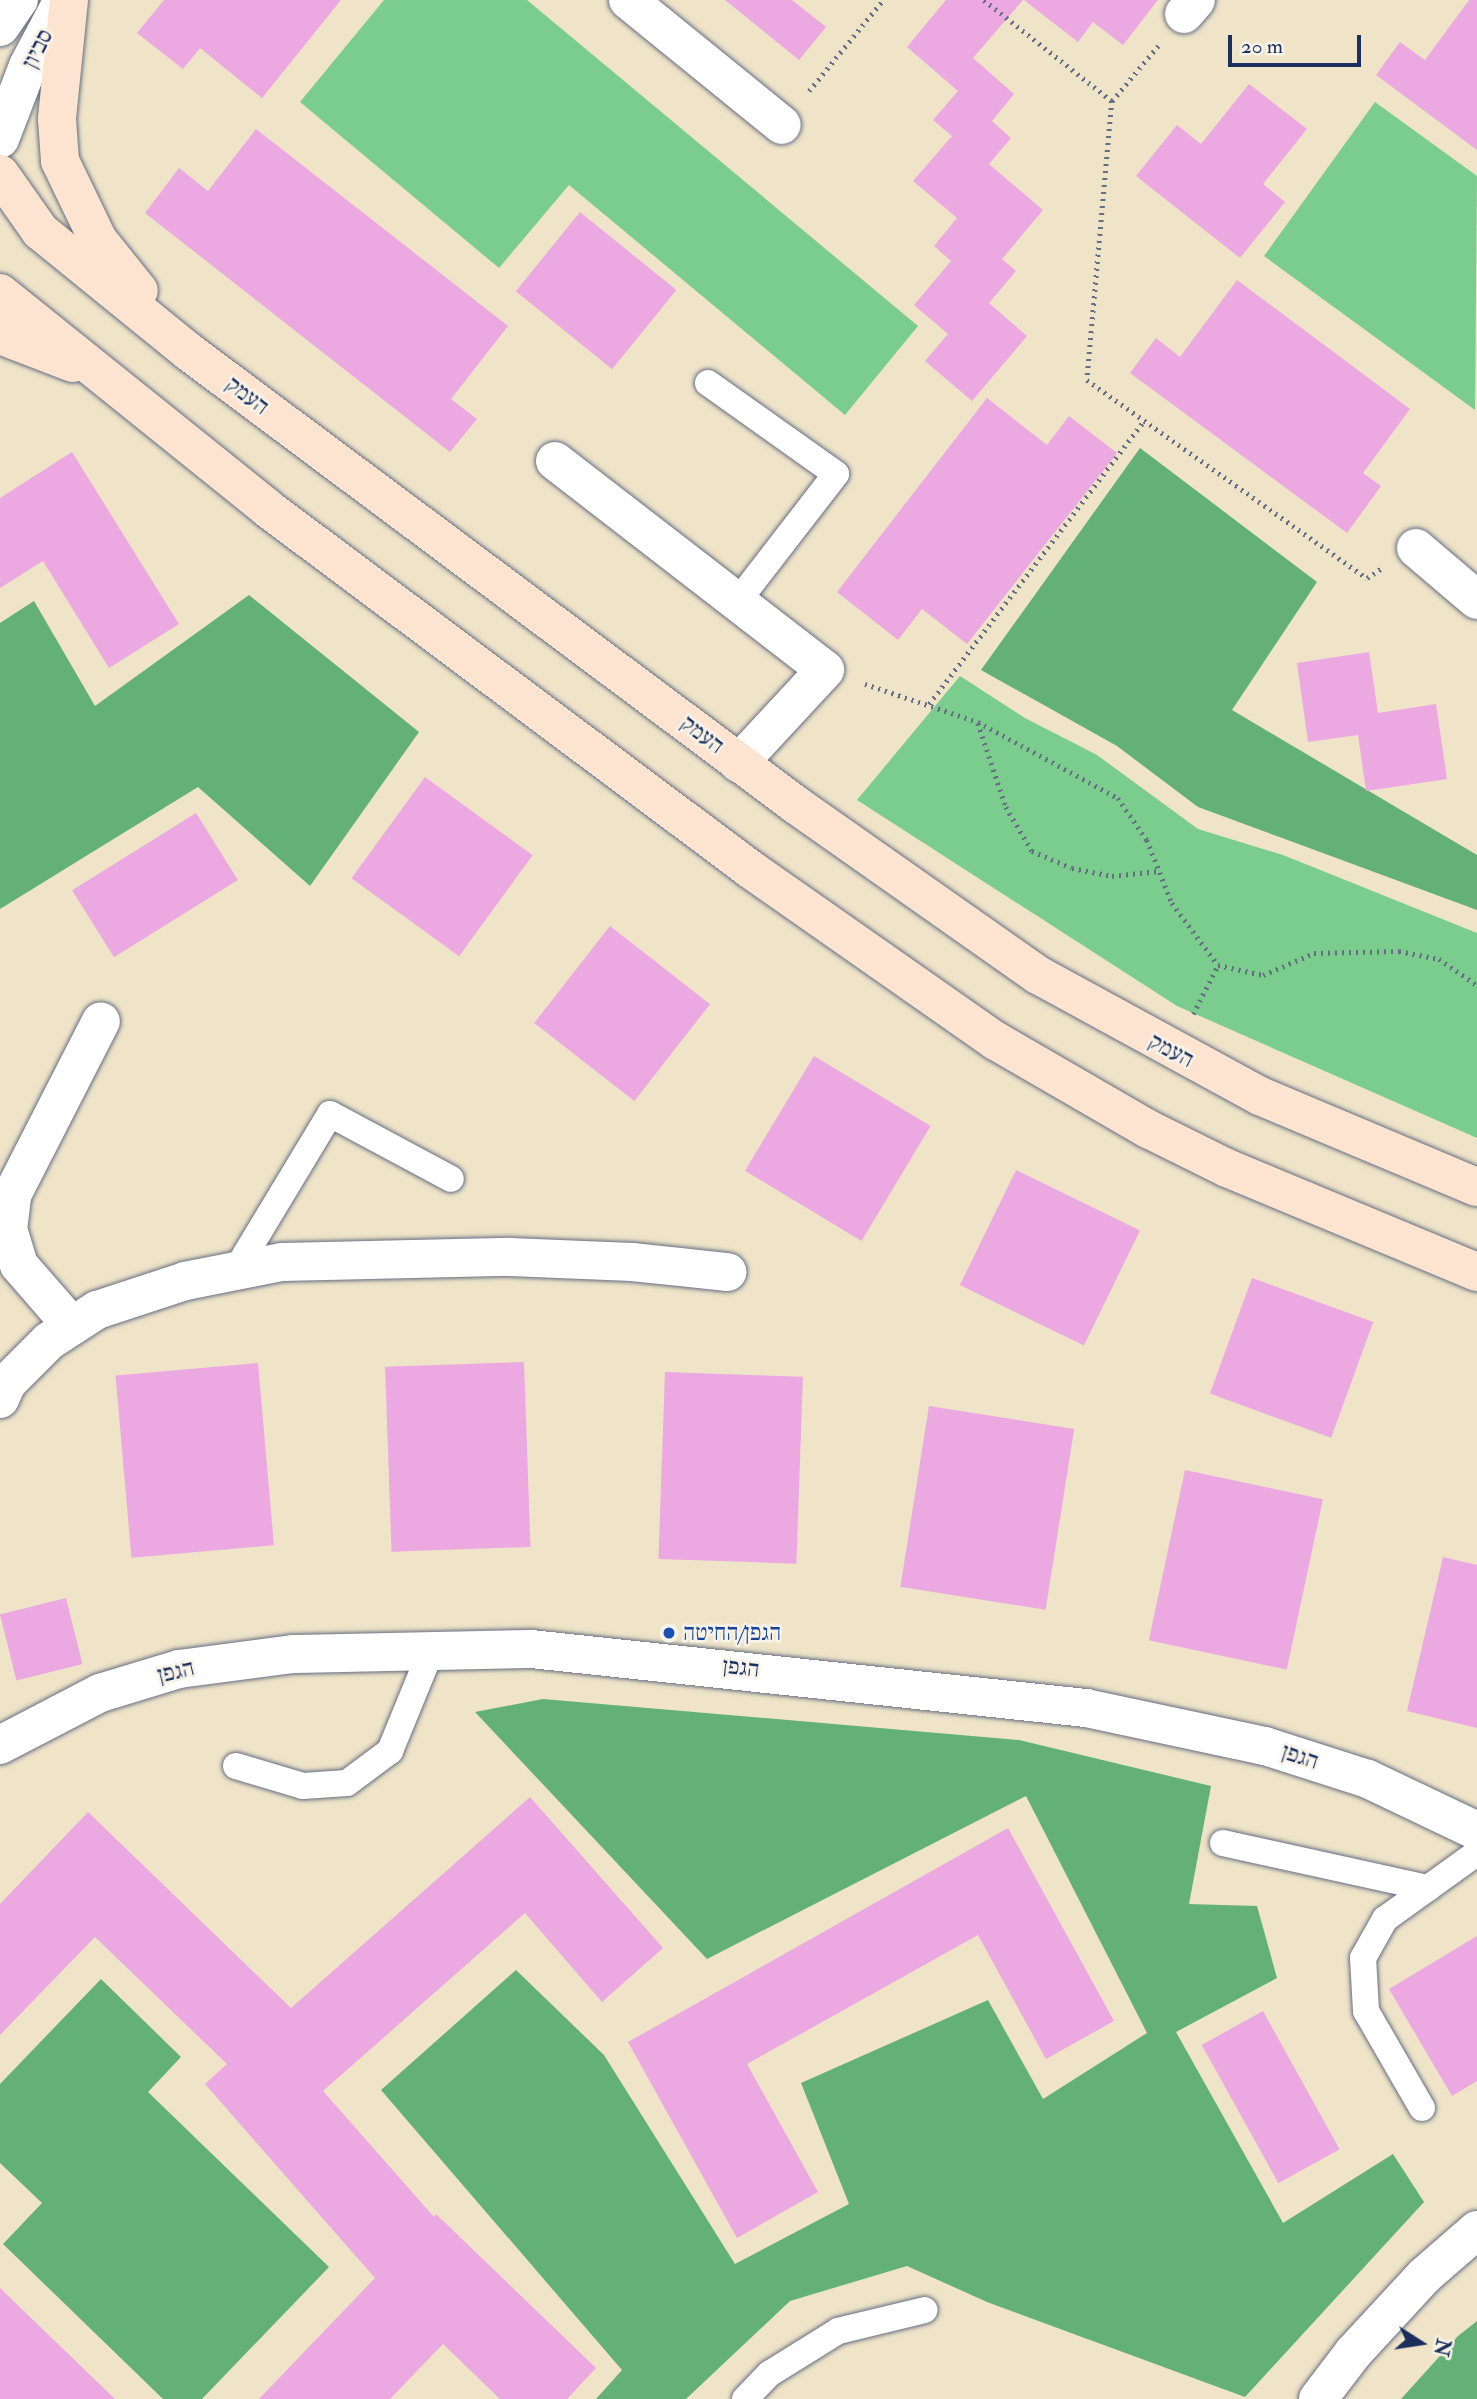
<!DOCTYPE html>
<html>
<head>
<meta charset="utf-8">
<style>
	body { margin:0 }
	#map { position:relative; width:1477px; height:2399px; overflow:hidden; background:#efe4c8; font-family:"IM FELL Double Pica","Frank Ruhl Libre",serif }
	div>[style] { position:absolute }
	.green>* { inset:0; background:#7bcd8e }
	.forest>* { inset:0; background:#64b079 }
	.building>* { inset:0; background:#eba8e1; transform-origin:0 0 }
	.path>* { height:4.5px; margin-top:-2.25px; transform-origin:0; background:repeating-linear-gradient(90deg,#656e83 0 2px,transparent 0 7px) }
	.roads { filter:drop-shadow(0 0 2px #656e83) drop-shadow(0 0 2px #656e83) }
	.service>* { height:26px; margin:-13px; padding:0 13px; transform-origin:13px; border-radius:13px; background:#fff }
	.minor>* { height:38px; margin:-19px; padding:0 19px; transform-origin:19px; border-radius:19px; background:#fff }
	.tertiary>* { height:38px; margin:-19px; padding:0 19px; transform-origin:19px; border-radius:19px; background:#fff }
	.secondary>* { height:38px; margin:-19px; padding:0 19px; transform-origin:19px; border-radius:19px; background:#fde4d0 }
	.dots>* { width:19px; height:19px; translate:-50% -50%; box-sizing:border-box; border:4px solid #f7f3e8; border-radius:50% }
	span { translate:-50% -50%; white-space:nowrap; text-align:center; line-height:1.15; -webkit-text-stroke:5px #f7f3e8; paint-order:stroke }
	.street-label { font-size:23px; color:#1b2f5e }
	.transit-label { font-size:23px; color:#164399 }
	.left { translate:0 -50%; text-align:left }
	.north { position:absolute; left:1386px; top:2308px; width:70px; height:70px; -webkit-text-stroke:5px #f7f3e8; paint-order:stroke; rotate:102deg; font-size:19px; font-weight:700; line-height:28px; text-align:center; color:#1b2f5e }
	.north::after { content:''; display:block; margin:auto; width:24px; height:32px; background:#1b2f5e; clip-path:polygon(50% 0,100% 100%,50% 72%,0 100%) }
	.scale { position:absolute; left:1228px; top:35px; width:133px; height:32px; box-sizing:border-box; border:4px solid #1b2f5e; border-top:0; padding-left:9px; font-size:21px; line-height:24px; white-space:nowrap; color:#1b2f5e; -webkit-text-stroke:5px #f7f3e8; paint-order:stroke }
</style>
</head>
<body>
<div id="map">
	<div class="green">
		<div style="clip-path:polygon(384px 0,527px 0,918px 326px,845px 415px,569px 185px,499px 268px,300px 102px)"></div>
		<div style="clip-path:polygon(1375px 102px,1477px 176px,1475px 410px,1264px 256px)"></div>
		<div style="clip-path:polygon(960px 676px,1025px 718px,1097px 755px,1198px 829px,1283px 855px,1477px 933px,1477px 1138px,1177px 1006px,857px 800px)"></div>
	</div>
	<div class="forest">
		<div style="clip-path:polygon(1140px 448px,1317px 582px,1232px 710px,1477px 855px,1477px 910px,1198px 807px,1117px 746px,981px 670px)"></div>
		<div style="clip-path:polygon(249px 595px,419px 732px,310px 886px,198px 787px,0 909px,0 623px,34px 601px,95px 706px)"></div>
		<div style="clip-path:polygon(543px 1699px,1019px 1740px,1211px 1786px,1189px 1904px,1257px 1906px,1277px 1978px,1176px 2032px,1283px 2223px,1393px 2154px,1424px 2202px,1245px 2397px,987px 2302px,907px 2266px,790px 2301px,686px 2399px,596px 2399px,622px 2370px,381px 2090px,516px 1970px,604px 2055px,735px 2264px,849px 2204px,801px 2083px,988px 2000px,1043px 2099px,1147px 2033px,1026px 1796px,707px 1959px,475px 1712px)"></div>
		<div style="clip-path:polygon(101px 1979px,181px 2057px,148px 2092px,329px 2267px,202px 2399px,163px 2399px,3px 2244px,42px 2203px,0 2163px,0 2084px)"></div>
		<div style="clip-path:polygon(1477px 2321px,1477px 2399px,1401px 2399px,1458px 2336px)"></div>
	</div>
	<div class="building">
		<div style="clip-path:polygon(164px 0,341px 0,262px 98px,200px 48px,183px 69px,137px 33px)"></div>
		<div style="clip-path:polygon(725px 0,792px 0,826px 27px,799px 60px)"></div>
		<div style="clip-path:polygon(946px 0,1023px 0,973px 58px,1014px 94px,992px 121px,1011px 138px,989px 164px,1043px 210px,1002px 259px,1016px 271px,989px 303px,1027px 336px,972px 401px,925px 361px,948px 334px,914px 305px,951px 261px,934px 246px,957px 218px,913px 181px,952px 136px,933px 120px,958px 91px,907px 47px)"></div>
		<div style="clip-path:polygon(1024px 0,1158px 0,1123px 45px,1093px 22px,1078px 42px)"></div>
		<div style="clip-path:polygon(1469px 0,1477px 0,1477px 150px,1376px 75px,1400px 42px,1425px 60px)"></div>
		<div style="clip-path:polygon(1249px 84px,1307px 129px,1263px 184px,1285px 202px,1240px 258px,1136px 176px,1177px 125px,1201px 144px)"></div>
		<div style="clip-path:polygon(256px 129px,508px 326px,451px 399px,477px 419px,450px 452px,145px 213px,179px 168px,208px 191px)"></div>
		<div style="left:580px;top:212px;width:124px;height:102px;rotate:39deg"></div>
		<div style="clip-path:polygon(1237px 280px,1410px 409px,1363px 473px,1381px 486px,1347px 533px,1130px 373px,1156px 338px,1180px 357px)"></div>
		<div style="clip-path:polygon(987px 398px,1047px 445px,1069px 416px,1117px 453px,967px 644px,922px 609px,898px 640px,837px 592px)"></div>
		<div style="clip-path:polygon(72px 452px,179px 624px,109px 668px,43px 561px,0 588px,0 498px)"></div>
		<div style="clip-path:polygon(1369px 652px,1378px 713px,1436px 704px,1447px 779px,1366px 791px,1358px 735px,1308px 742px,1297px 663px)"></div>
		<div style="left:425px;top:777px;width:133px;height:125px;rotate:36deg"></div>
		<div style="left:196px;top:813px;width:79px;height:146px;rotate:58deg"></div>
		<div style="left:610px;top:926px;width:127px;height:123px;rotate:38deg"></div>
		<div style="left:814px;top:1056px;width:136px;height:134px;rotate:31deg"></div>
		<div style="left:1016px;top:1170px;width:138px;height:128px;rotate:26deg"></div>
		<div style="left:1252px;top:1278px;width:129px;height:123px;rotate:20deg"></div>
		<div style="left:524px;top:1362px;width:185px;height:139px;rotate:88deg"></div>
		<div style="left:258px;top:1363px;width:183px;height:143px;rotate:85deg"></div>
		<div style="left:665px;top:1372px;width:138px;height:187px;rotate:2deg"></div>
		<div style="left:929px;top:1406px;width:147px;height:183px;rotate:9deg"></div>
		<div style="left:1185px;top:1470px;width:141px;height:174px;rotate:12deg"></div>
		<div style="clip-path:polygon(1443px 1557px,1477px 1565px,1477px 1728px,1407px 1711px)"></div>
		<div style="left:66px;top:1598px;width:68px;height:68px;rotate:76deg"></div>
		<div style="clip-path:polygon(530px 1797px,663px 1948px,602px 2002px,525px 1913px,323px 2091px,434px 2217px,436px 2214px,596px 2368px,567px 2399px,500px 2399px,443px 2344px,390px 2399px,259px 2399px,375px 2278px,205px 2084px,227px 2064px,95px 1937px,0 2035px,0 1904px,88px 1812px,291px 2008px)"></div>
		<div style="clip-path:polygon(1008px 1828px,1114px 2021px,1046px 2059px,978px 1935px,747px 2064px,818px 2192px,737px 2238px,628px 2042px)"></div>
		<div style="clip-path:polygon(1477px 1936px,1477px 2081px,1452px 2096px,1389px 1989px)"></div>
		<div style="left:1263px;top:2011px;width:158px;height:70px;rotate:61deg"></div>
		<div style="clip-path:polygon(0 2288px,115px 2399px,0 2399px)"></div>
	</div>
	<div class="path">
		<div style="left:984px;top:0;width:163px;rotate:38.3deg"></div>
		<div style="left:1112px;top:101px;width:280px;rotate:95.1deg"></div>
		<div style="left:1087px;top:380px;width:343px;rotate:35.3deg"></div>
		<div style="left:1367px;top:578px;width:18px;rotate:-34deg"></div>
		<div style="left:809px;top:91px;width:117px;rotate:-50.9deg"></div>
		<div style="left:1112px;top:101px;width:72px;rotate:-50.1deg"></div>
		<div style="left:865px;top:684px;width:119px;rotate:18.6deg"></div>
		<div style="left:978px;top:722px;width:159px;rotate:28.5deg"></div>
		<div style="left:1118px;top:798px;width:51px;rotate:55.4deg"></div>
		<div style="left:1147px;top:840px;width:68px;rotate:68.4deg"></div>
		<div style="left:1172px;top:903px;width:77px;rotate:53.4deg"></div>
		<div style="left:1218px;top:965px;width:46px;rotate:12.5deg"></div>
		<div style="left:1263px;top:975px;width:56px;rotate:-23.3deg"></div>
		<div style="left:1314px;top:953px;width:85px;rotate:-1.3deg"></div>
		<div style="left:1399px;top:951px;width:41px;rotate:11.3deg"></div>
		<div style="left:1439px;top:959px;width:46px;rotate:34.4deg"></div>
		<div style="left:929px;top:704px;width:355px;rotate:-52.8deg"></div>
		<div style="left:978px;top:723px;width:89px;rotate:71.6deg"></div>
		<div style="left:1006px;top:807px;width:51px;rotate:59.4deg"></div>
		<div style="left:1032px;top:851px;width:43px;rotate:23deg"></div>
		<div style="left:1072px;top:868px;width:41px;rotate:11.3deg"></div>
		<div style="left:1112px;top:876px;width:47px;rotate:-6.1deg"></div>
		<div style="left:1193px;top:1014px;width:55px;rotate:-63deg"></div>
	</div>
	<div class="roads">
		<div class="service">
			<div style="left:708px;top:383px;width:157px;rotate:35.4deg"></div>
			<div style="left:836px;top:474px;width:162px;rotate:127.7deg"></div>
			<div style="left:236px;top:1270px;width:182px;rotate:-58.9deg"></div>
			<div style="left:330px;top:1114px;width:137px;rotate:28.2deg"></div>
			<div style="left:236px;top:1766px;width:70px;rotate:16.6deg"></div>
			<div style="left:303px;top:1786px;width:44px;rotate:-3.9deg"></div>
			<div style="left:347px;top:1783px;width:54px;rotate:-36.7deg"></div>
			<div style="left:390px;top:1751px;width:108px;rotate:-67.7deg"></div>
			<div style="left:1223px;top:1843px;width:210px;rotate:12.4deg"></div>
			<div style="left:1422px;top:2108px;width:112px;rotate:-120deg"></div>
			<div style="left:1366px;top:2011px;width:53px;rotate:-93.2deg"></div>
			<div style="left:1363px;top:1958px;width:45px;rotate:-60.6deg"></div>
			<div style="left:1385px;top:1919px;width:113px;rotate:-35.7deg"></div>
			<div style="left:745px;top:2399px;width:35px;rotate:-46deg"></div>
			<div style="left:769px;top:2374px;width:81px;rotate:-31.9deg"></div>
			<div style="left:838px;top:2331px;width:89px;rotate:-13.6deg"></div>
		</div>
		<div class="minor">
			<div style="left:628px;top:0;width:198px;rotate:39.1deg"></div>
			<div style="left:1184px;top:14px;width:18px;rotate:-49deg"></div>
			<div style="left:555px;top:461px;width:341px;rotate:37.7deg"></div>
			<div style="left:825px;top:670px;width:127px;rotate:132.8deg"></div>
			<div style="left:1416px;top:548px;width:80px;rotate:40.4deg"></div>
			<div style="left:72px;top:1326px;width:81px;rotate:-131deg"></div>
			<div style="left:19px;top:1265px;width:37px;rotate:-107deg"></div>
			<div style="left:8px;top:1230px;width:35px;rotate:-83deg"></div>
			<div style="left:12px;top:1195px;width:195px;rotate:-62.9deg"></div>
			<div style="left:0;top:1399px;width:17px;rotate:-66deg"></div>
			<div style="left:7px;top:1383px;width:59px;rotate:-45deg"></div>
			<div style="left:49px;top:1341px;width:57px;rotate:-32.9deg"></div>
			<div style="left:97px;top:1310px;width:93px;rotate:-18.2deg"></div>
			<div style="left:185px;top:1281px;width:99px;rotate:-11.1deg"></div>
			<div style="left:282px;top:1262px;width:228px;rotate:-1.3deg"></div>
			<div style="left:510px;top:1257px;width:122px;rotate:2.3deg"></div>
			<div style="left:632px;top:1262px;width:96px;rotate:6deg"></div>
			<div style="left:0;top:1745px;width:113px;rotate:-27.5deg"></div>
			<div style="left:100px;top:1693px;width:83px;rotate:-16.9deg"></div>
			<div style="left:179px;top:1669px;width:115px;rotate:-7.5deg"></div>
			<div style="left:293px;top:1654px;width:238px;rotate:-1.2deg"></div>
			<div style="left:531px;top:1649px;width:558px;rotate:6.07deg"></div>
			<div style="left:1086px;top:1708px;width:183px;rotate:12deg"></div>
			<div style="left:1265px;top:1746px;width:108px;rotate:17.8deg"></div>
			<div style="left:1368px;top:1779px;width:121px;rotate:25.5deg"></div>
			<div style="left:1318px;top:2399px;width:58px;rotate:-52.7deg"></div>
			<div style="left:1353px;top:2353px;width:105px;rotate:-47.3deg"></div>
			<div style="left:1424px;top:2276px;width:70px;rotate:-41deg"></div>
		</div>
		<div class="tertiary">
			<div style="left:0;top:27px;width:33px;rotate:-55deg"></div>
			<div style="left:0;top:139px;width:78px;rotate:-69deg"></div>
			<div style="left:28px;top:66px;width:75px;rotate:-62.1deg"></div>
		</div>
		<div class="secondary">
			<div style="left:69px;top:0;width:120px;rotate:95.8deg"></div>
			<div style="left:57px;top:119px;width:42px;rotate:85.9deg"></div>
			<div style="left:60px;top:161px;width:88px;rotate:64.3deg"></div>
			<div style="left:98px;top:240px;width:65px;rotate:51.2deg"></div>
			<div style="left:0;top:174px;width:70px;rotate:54.9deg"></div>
			<div style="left:40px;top:231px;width:192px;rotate:39.1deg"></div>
			<div style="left:189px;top:352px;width:757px;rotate:36.73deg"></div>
			<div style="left:796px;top:805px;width:296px;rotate:35.1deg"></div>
			<div style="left:1038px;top:975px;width:253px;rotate:28.6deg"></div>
			<div style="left:1260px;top:1096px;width:235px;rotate:22.8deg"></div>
			<div style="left:0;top:293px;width:343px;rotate:38.8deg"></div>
			<div style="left:267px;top:508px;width:603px;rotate:36.77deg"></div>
			<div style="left:750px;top:869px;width:300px;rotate:35deg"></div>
			<div style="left:996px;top:1041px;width:176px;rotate:30.1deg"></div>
			<div style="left:1148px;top:1129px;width:88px;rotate:26.3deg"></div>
			<div style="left:1227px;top:1168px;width:271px;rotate:22.6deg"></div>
			<div style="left:0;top:335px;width:78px;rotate:21deg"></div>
		</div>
	</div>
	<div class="dots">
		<div style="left:669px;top:1633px;background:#1a4fb4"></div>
	</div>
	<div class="street-label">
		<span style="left:38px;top:49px;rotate:-63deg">סביון</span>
		<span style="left:247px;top:396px;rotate:37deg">העמק</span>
		<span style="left:702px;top:735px;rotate:37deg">העמק</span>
		<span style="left:1171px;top:1051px;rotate:28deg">העמק</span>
		<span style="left:741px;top:1668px;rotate:6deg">הגפן</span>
		<span style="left:176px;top:1672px;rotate:-13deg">הגפן</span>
		<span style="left:1300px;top:1757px;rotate:18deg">הגפן</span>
	</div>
	<div class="transit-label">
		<span class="left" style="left:683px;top:1633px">הגפן/החיטה</span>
	</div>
	<div class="north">N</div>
	<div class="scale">20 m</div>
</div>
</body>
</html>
